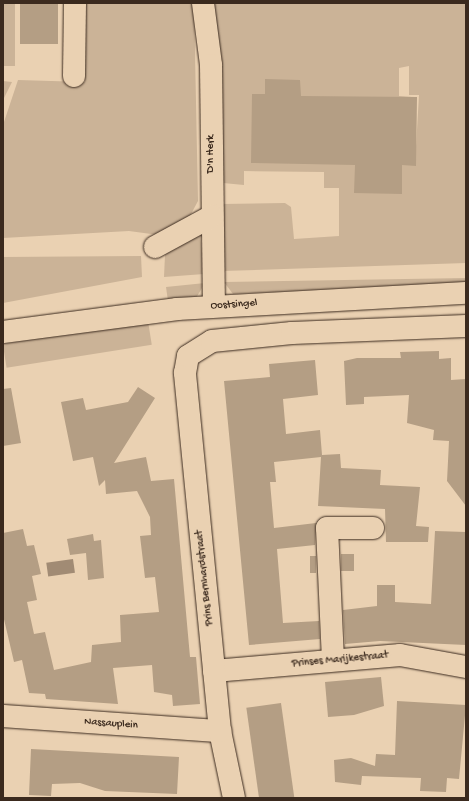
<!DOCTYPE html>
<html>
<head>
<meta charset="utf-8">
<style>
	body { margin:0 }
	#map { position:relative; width:469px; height:801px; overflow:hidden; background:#ead1b2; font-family:"Gochi Hand",sans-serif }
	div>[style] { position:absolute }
	.green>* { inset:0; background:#cbb397; transform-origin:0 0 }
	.water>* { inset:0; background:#a18b74; transform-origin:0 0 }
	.building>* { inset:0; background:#b49e84; transform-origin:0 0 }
	.roads { filter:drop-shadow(0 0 1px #3b2a1e) drop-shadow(0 0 1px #3b2a1e) }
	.minor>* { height:22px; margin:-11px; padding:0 11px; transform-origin:11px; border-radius:11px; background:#ead1b2 }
	.major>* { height:22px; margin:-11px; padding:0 11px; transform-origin:11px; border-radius:11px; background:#ead1b2 }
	span { translate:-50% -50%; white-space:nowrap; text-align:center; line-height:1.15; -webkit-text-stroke:3.5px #ead1b2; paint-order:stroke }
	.street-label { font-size:11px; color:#3b2a1e }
	.frame { position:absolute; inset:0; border:4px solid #3b2a1e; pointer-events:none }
</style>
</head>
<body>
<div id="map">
	<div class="green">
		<div style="left:3px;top:3px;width:12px;height:63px"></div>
		<div style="clip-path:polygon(84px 3px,194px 3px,198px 201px,190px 216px,166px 236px,129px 231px,3px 238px,3px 125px,18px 80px,85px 82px)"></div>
		<div style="clip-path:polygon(evenodd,211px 3px,466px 3px,466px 263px,222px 271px,222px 204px,285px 203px,291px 207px,294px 239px,339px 236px,339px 188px,324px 188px,324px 172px,244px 171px,244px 185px,223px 183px,211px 3px,409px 66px,409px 95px,419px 95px,415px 164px,411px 165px,412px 97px,399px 96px,399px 68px,409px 66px)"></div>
		<div style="clip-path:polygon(3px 81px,12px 82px,3px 100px)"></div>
		<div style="clip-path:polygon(200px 233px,204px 274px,164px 277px,165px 255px,171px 246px)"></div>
		<div style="clip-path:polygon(141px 256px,142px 277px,3px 303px,3px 257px)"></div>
		<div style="clip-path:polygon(466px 278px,466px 284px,233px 294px,224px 282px)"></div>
		<div style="clip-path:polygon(205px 283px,196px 298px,168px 301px,166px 287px)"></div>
		<div style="left:148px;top:321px;width:24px;height:147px;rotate:81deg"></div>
	</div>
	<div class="water">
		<div style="left:73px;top:559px;width:14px;height:27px;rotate:82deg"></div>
	</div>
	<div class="building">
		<div style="left:20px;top:3px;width:38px;height:41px"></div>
		<div style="clip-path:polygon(265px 79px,300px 80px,301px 96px,417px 97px,416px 166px,402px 165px,402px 194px,354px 193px,355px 165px,251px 163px,252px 94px,265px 94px)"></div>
		<div style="clip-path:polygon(439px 351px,439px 359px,451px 358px,451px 380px,466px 379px,466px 506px,447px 481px,449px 441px,433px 440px,434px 430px,407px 423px,409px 395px,364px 397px,364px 404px,346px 405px,344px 361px,357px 358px,401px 358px,400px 352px)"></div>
		<div style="clip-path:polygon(315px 360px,318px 395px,283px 399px,286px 434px,320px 430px,322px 455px,340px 454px,341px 468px,381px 470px,380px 485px,420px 487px,416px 526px,429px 527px,428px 542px,386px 542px,385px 509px,318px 506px,321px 457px,274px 462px,276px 482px,270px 482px,274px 528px,316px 523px,315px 545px,277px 549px,283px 623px,319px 621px,320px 639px,249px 645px,224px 381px,270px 377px,269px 364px)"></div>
		<div style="clip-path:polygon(138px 387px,155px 398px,114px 463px,146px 457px,151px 481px,174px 479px,190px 657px,196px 657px,200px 704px,173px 706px,172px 695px,154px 692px,152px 665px,113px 668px,118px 704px,46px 699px,45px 694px,29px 693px,22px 660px,14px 662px,3px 615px,3px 533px,23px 529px,27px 546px,34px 545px,41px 574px,32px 576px,37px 600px,27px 602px,34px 634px,45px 632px,54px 670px,91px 662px,92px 645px,121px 642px,120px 615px,159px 612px,155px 577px,145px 578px,140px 536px,151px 535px,150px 517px,137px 491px,106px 494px,105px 480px,99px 486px,93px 457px,73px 461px,61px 402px,83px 398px,86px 410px,128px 402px)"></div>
		<div style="clip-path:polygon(11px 388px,21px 443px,3px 446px,3px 389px)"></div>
		<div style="clip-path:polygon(435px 531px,466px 532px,466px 645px,380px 641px,345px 644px,343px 610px,377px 606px,377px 585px,395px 585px,395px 602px,431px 604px)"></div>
		<div style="clip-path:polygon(93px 534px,94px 541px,101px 540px,104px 578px,88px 580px,86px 553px,70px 555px,67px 539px)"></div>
		<div style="left:341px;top:554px;width:13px;height:17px"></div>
		<div style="left:310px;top:556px;width:6px;height:17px"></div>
		<div style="clip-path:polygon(381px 677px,384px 706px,354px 715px,328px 717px,325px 682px)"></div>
		<div style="clip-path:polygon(397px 701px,466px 705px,459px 779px,447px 778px,446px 792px,420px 791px,421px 778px,362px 776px,361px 785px,335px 782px,334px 760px,351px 758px,375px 766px,376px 754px,395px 755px)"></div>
		<div style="left:281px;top:703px;width:96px;height:35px;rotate:82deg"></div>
		<div style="clip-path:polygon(31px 749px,179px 757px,177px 794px,105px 791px,80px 783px,52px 784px,51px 796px,29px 795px)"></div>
	</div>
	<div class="roads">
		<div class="minor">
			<div style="left:203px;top:3px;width:63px;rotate:82.6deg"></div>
			<div style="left:211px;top:65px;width:241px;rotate:89.3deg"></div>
			<div style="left:74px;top:76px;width:73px;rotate:-89.2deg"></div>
			<div style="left:155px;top:247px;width:65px;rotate:-28.5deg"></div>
			<div style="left:333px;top:660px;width:132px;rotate:-92.6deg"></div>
			<div style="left:327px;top:528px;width:46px"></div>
			<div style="left:214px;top:671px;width:187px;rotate:-4.9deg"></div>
			<div style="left:400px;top:655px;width:67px;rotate:10.3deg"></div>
			<div style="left:3px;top:716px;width:218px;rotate:4deg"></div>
			<div style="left:234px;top:798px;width:68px;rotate:-101.8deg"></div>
			<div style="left:220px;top:731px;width:360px;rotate:-95.6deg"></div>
			<div style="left:185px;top:373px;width:17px;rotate:-80deg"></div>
			<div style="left:188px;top:356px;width:28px;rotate:-32deg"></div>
			<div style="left:212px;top:341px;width:80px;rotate:-5.7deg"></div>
			<div style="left:292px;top:333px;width:174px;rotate:-2.3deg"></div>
		</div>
		<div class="major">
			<div style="left:3px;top:332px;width:176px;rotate:-7.5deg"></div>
			<div style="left:177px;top:309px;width:289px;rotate:-3.2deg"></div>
		</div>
	</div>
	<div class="street-label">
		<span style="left:211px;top:154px;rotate:-90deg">D'n Herk</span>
		<span style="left:234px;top:305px;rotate:-4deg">Oostsingel</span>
		<span style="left:205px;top:578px;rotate:-96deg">Prins Bernhardstraat</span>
		<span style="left:340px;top:660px;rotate:-5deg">Prinses Marijkestraat</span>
		<span style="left:111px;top:724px;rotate:4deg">Nassauplein</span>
	</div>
	<div class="frame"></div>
</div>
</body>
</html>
